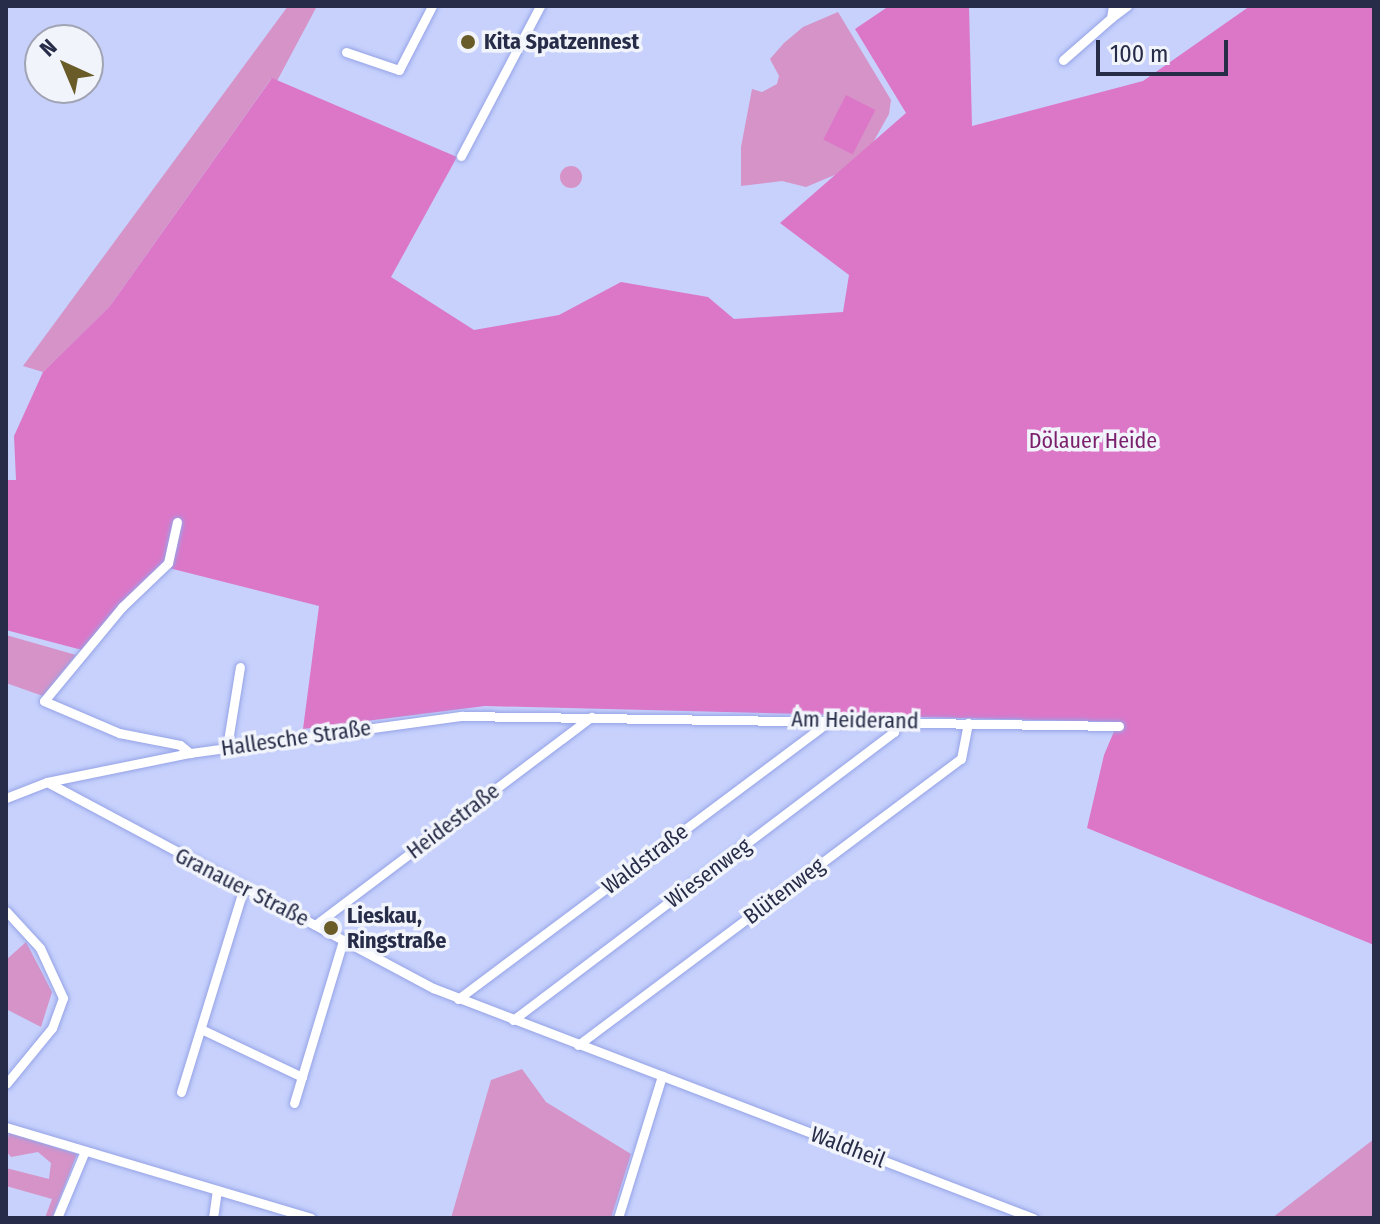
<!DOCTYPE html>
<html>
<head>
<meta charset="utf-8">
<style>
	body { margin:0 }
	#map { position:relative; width:1380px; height:1224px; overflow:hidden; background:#c7d1fc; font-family:"Fira Sans Condensed",sans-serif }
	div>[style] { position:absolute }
	.green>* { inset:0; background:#d693c8 }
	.round { border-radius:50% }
	.forest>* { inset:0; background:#dc77c8; transform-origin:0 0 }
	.roads { filter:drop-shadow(0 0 2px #95a3e7) drop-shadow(0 0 2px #95a3e7) }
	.street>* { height:9px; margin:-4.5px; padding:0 4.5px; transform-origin:4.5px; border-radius:4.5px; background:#fff }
	.dots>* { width:22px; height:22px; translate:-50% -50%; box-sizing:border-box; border:4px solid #f2f4fb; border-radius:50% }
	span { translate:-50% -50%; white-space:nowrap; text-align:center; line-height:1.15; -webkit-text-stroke:7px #f2f4fb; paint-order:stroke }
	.poi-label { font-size:22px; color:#272d48; font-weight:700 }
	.left { translate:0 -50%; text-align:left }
	.park-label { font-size:22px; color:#7a1f6c }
	.street-label { font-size:22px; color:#272d48 }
	.frame { position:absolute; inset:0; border:8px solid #272d48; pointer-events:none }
	.north { position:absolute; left:24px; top:24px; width:80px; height:80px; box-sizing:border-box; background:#f2f4fb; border:2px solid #a1a4b3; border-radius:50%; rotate:316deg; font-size:22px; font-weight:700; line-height:32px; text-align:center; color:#272d48 }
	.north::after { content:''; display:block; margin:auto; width:28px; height:36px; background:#695c29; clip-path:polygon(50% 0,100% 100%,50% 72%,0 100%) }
	.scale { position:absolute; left:1096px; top:40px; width:132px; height:36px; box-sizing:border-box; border:4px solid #272d48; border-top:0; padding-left:10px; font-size:24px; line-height:28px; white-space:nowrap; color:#272d48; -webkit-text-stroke:6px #f2f4fb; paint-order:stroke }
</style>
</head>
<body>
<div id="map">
	<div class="green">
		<div style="clip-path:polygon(288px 6px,317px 6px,277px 81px,271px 79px,110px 306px,43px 372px,23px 366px)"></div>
		<div style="clip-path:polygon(838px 12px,891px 100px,889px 114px,861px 164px,806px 187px,782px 181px,741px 186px,741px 147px,752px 89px,762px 92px,777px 84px,779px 76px,770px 59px,784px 43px,803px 27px)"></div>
		<div class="round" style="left:560px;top:166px;width:22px;height:22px"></div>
		<div style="clip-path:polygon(6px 635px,76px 655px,43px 696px,6px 683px)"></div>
		<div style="clip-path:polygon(26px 942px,52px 992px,41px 1027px,6px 1009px,6px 960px)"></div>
		<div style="clip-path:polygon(522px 1069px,546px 1102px,631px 1154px,611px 1218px,451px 1218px,491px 1080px)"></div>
		<div style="clip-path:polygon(9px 1133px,77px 1154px,52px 1218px,45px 1218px,52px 1199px,6px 1186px,6px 1168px,49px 1179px,51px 1163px,38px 1152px,11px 1157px,6px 1151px)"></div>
		<div style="clip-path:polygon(1374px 1139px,1374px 1218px,1272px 1218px)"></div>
	</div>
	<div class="forest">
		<div style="clip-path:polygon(889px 6px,969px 6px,972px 126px,1143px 81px,1250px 6px,1374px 6px,1374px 945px,1087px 828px,1104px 755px,1118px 722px,485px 706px,303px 729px,319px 606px,161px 566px,82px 650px,6px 630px,6px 480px,16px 480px,14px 436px,43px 372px,110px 306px,272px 78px,457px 157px,391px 277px,474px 330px,559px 315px,621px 282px,708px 297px,734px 319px,843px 312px,849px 275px,780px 223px,906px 113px,855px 29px)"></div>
		<div style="left:846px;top:95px;width:33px;height:50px;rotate:27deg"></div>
	</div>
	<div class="roads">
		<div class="street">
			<div style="left:1111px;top:18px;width:20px;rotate:-37deg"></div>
			<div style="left:346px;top:52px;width:56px;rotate:18.8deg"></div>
			<div style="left:399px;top:70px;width:72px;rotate:-62.7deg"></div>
			<div style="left:1063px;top:60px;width:64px;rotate:-41.2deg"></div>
			<div style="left:1111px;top:18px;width:12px;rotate:-81deg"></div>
			<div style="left:461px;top:156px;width:170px;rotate:-62.2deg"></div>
			<div style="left:177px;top:522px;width:42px;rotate:102.4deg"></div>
			<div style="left:168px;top:563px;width:64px;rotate:136.3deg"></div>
			<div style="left:122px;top:607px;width:122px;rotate:129.7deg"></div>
			<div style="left:44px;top:701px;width:82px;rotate:23.1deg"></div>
			<div style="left:119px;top:733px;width:62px;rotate:11.1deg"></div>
			<div style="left:180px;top:745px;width:13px;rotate:39deg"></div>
			<div style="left:227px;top:747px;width:81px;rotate:-80.8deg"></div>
			<div style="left:47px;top:782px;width:438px;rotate:28.1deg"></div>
			<div style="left:433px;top:988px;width:643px;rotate:20.97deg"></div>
			<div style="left:6px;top:798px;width:44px;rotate:-21.3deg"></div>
			<div style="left:47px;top:782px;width:146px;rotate:-11.5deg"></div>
			<div style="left:190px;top:753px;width:274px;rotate:-7.8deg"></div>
			<div style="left:461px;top:716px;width:658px;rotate:0.87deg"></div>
			<div style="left:6px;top:911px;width:50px;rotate:47.4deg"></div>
			<div style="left:40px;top:948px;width:55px;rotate:65.3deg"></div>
			<div style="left:63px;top:998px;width:32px;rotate:110deg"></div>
			<div style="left:52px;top:1028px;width:72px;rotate:129.4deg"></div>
			<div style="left:315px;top:925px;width:346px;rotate:-37deg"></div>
			<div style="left:458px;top:999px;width:467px;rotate:-36.8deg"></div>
			<div style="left:513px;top:1020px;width:478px;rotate:-37.1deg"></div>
			<div style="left:894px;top:732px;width:11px;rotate:-80deg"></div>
			<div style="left:201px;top:1029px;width:112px;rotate:25.4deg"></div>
			<div style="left:578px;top:1045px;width:478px;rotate:-36.8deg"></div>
			<div style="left:961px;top:759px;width:37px;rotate:-79deg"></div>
			<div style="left:181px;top:1092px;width:214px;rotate:-72.9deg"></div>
			<div style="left:294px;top:1103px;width:169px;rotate:-73.2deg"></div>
			<div style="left:6px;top:1127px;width:318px;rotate:16.6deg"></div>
			<div style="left:57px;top:1218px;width:70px;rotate:-67.4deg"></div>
			<div style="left:213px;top:1218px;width:27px;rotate:-82deg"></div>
			<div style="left:618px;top:1218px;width:149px;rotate:-72.8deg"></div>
		</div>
	</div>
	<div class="dots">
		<div style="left:468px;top:42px;background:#695c29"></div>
		<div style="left:331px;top:928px;background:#695c29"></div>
	</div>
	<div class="poi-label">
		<span class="left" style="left:484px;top:42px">Kita Spatzennest</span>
		<span class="left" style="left:347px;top:928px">Lieskau,<br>Ringstraße</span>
	</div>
	<div class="park-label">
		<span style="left:1093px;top:441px">Dölauer Heide</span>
	</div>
	<div class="street-label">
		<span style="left:855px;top:720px;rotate:1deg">Am Heiderand</span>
		<span style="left:296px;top:738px;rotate:-8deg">Hallesche Straße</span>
		<span style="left:453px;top:821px;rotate:-37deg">Heidestraße</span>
		<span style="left:645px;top:859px;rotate:-37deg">Waldstraße</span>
		<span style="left:708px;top:873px;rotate:-37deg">Wiesenweg</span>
		<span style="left:242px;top:887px;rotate:27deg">Granauer Straße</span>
		<span style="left:784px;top:891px;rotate:-37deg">Blütenweg</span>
		<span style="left:848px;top:1147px;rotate:21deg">Waldheil</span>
	</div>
	<div class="frame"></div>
	<div class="north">N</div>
	<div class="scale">100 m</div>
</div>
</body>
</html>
